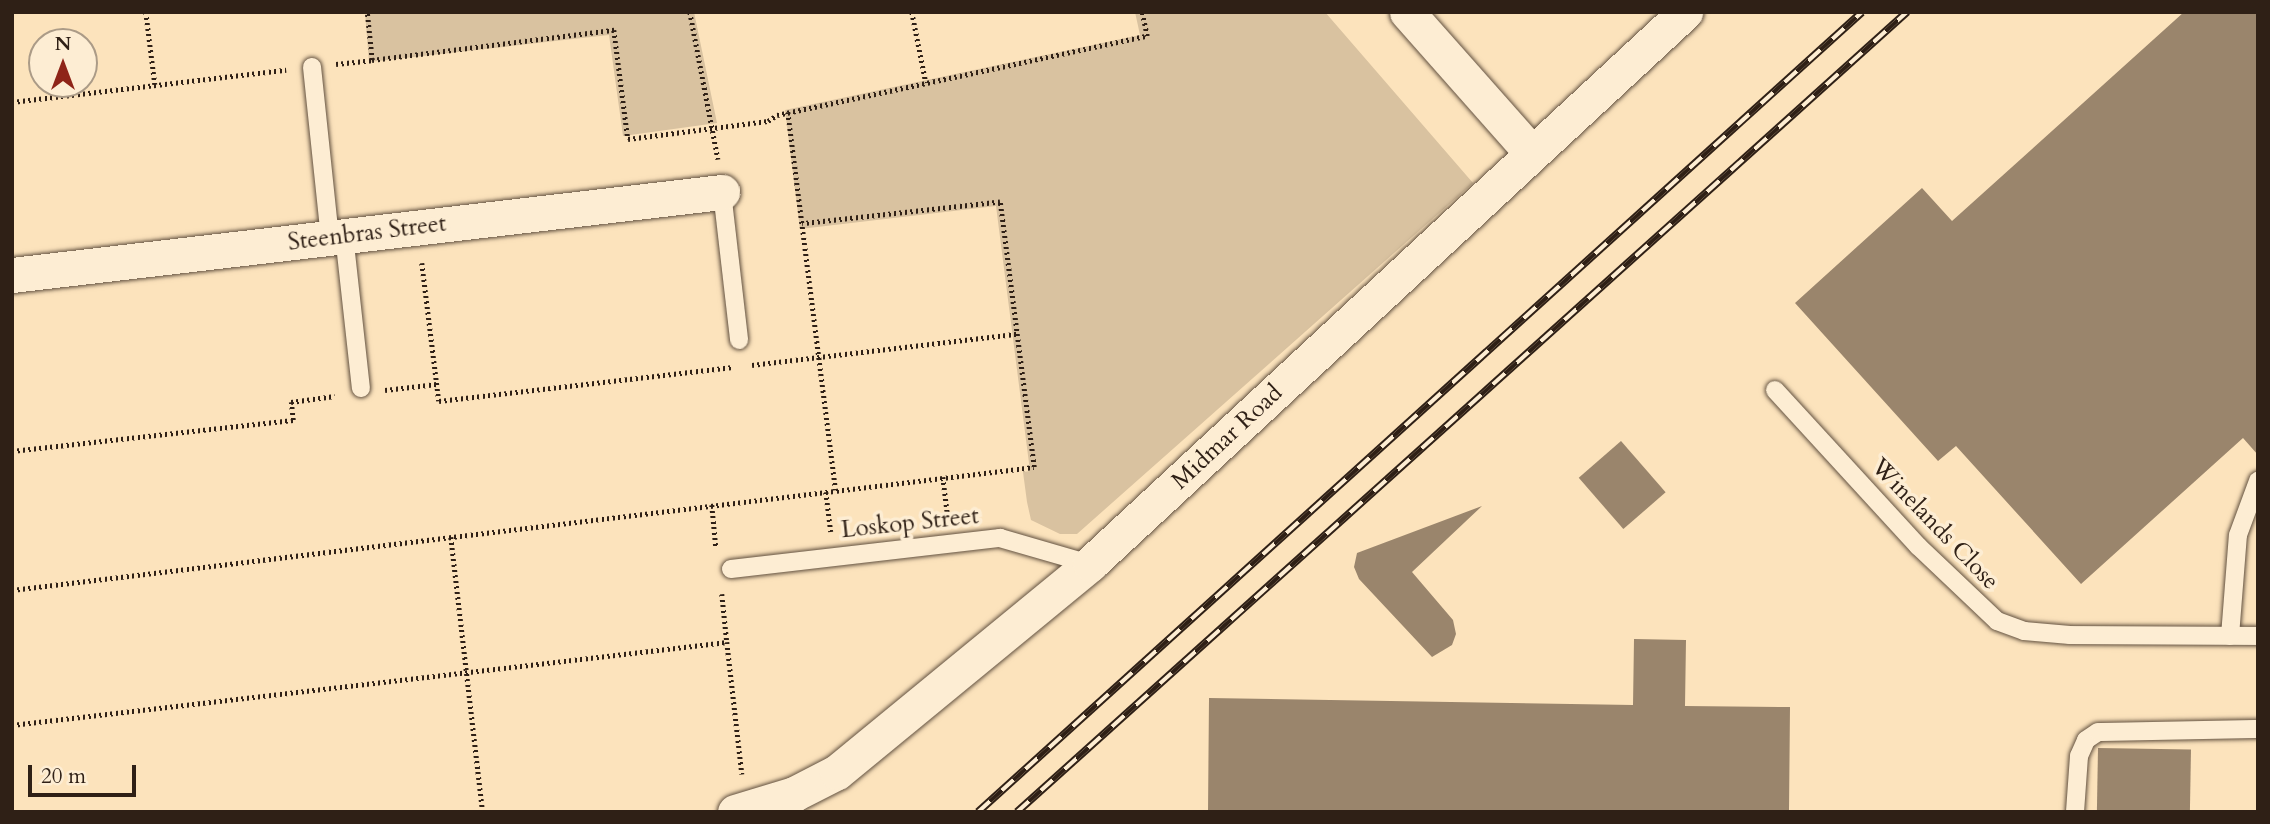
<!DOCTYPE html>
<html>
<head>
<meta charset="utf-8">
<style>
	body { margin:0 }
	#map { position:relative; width:2270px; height:824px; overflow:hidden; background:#fce3bc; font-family:Cardo,serif }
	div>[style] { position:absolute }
	.green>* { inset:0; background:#d9c2a0 }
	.building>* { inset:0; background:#9a856c; transform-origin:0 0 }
	.path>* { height:4.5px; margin-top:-2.25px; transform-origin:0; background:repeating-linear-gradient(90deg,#2f2016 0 2px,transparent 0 5.5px) }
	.roads { filter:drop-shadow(0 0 2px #625140) drop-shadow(0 0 2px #625140) }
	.lane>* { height:18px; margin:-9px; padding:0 9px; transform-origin:9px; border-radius:9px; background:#fdedd3 }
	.street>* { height:35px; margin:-17.5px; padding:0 17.5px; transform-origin:17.5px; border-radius:17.5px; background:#fdedd3 }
	.rail>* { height:8px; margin-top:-4px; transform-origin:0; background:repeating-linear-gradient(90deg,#fdedd3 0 16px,#2f2016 0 32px); box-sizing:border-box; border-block:2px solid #2f2016 }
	span { translate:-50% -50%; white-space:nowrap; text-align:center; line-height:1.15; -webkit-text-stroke:7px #fdedd3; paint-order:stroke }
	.street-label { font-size:24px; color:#2f2016 }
	.frame { position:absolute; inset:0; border:14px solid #2f2016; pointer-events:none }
	.north { position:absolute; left:28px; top:28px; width:70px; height:70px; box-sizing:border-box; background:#fdedd3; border:2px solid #ab9b87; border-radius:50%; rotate:0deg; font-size:19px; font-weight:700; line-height:28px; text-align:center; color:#2f2016 }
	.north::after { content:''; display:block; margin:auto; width:24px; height:32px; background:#8f2418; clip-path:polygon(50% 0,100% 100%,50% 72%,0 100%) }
	.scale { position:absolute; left:28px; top:765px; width:108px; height:32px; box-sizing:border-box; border:4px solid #2f2016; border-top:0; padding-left:9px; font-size:21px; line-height:24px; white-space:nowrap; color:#2f2016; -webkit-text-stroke:5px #fdedd3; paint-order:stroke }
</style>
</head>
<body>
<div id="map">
	<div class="green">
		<div style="clip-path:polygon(365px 12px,694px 12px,717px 123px,623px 136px,609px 35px,369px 62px)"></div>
		<div style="clip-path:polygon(1135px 12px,1325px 12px,1473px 183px,1077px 534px,1060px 534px,1031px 520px,1027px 502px,1023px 472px,1030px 471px,996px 206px,800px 229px,785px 110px,1140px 35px)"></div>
	</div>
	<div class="building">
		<div style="clip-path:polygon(2184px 12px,2258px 12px,2258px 455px,2243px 438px,2081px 584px,1956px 446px,1938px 461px,1795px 303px,1922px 188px,1952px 221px)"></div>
		<div style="left:1621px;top:441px;width:68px;height:56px;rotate:49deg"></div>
		<div style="clip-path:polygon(1482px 506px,1412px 572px,1453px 620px,1456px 634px,1452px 645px,1432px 657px,1359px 579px,1354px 567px,1357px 553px)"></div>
		<div style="clip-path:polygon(1634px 639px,1686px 640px,1685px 706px,1790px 707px,1789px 812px,1208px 812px,1209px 698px,1633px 705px)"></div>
		<div style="left:2098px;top:748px;width:93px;height:64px;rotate:1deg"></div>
	</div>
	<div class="path">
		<div style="left:146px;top:12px;width:73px;rotate:82.9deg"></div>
		<div style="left:690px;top:12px;width:150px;rotate:79.2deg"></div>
		<div style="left:912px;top:12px;width:72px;rotate:78.8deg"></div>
		<div style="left:372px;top:60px;width:244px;rotate:-7.1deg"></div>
		<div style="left:614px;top:30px;width:110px;rotate:82.7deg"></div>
		<div style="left:628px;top:139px;width:141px;rotate:-7.3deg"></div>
		<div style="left:768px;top:121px;width:11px;rotate:-34deg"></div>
		<div style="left:777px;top:115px;width:378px;rotate:-12.1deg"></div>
		<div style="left:1147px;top:36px;width:25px;rotate:-102deg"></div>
		<div style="left:336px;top:64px;width:36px;rotate:-6deg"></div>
		<div style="left:372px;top:60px;width:48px;rotate:-95.9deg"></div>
		<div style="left:12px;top:102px;width:276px;rotate:-6.7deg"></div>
		<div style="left:788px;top:112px;width:381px;rotate:82.8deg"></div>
		<div style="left:422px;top:263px;width:139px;rotate:83deg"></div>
		<div style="left:439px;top:401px;width:296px;rotate:-6.6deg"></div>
		<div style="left:752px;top:365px;width:267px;rotate:-6.7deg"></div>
		<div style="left:385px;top:390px;width:52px;rotate:-6.6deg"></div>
		<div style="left:12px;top:451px;width:283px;rotate:-6.3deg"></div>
		<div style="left:293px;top:420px;width:18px;rotate:-96deg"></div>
		<div style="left:291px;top:402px;width:44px;rotate:-7.8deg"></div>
		<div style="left:943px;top:477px;width:41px;rotate:83deg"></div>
		<div style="left:826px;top:492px;width:40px;rotate:82.9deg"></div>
		<div style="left:712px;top:505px;width:42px;rotate:84.6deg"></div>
		<div style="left:451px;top:537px;width:277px;rotate:83.4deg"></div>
		<div style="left:12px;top:590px;width:1029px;rotate:-6.86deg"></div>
		<div style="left:1034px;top:467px;width:267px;rotate:-97.3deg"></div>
		<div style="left:1000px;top:202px;width:199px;rotate:173.7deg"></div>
		<div style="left:722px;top:594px;width:48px;rotate:84.1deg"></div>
		<div style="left:12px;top:725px;width:720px;rotate:-6.62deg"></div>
		<div style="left:727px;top:642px;width:133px;rotate:83.5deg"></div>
	</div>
	<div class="roads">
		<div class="lane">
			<div style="left:312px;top:67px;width:171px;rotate:84deg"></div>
			<div style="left:722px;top:192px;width:149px;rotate:83.4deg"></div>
			<div style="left:344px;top:235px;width:154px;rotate:83.7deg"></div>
			<div style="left:1775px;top:390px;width:212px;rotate:47.5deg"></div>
			<div style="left:1918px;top:546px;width:109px;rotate:43.5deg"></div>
			<div style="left:1997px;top:621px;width:29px;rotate:20deg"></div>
			<div style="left:2024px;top:631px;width:46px;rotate:5deg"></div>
			<div style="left:2070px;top:635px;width:188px;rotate:0.3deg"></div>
			<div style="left:731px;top:569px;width:271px;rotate:-6.6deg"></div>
			<div style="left:1000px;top:538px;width:94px;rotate:16.1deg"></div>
			<div style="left:2230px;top:636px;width:101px;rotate:-85.5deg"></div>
			<div style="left:2238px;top:535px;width:58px;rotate:-69.7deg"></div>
			<div style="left:2075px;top:812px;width:56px;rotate:-85.9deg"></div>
			<div style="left:2079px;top:756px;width:17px;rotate:-66deg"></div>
			<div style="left:2086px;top:740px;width:14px;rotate:-34deg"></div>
			<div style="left:2098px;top:732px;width:160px;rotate:-1.1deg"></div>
		</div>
		<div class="street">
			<div style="left:1407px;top:12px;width:187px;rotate:48.5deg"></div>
			<div style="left:12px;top:275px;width:715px;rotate:-6.67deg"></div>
			<div style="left:735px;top:812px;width:62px;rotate:-17deg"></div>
			<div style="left:794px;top:794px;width:48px;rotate:-27.1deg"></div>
			<div style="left:837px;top:772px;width:328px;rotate:-39.4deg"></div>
			<div style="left:1090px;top:564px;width:812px;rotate:-42.85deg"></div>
		</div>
	</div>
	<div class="rail">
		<div style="left:978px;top:812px;width:1192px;rotate:-42.14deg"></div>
		<div style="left:1017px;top:812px;width:1197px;rotate:-41.95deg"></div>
	</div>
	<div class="street-label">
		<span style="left:367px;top:233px;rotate:-7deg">Steenbras Street</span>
		<span style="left:1227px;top:437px;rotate:-43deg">Midmar Road</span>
		<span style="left:910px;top:523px;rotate:-6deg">Loskop Street</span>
		<span style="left:1935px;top:524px;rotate:46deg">Winelands Close</span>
	</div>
	<div class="frame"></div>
	<div class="north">N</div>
	<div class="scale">20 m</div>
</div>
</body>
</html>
